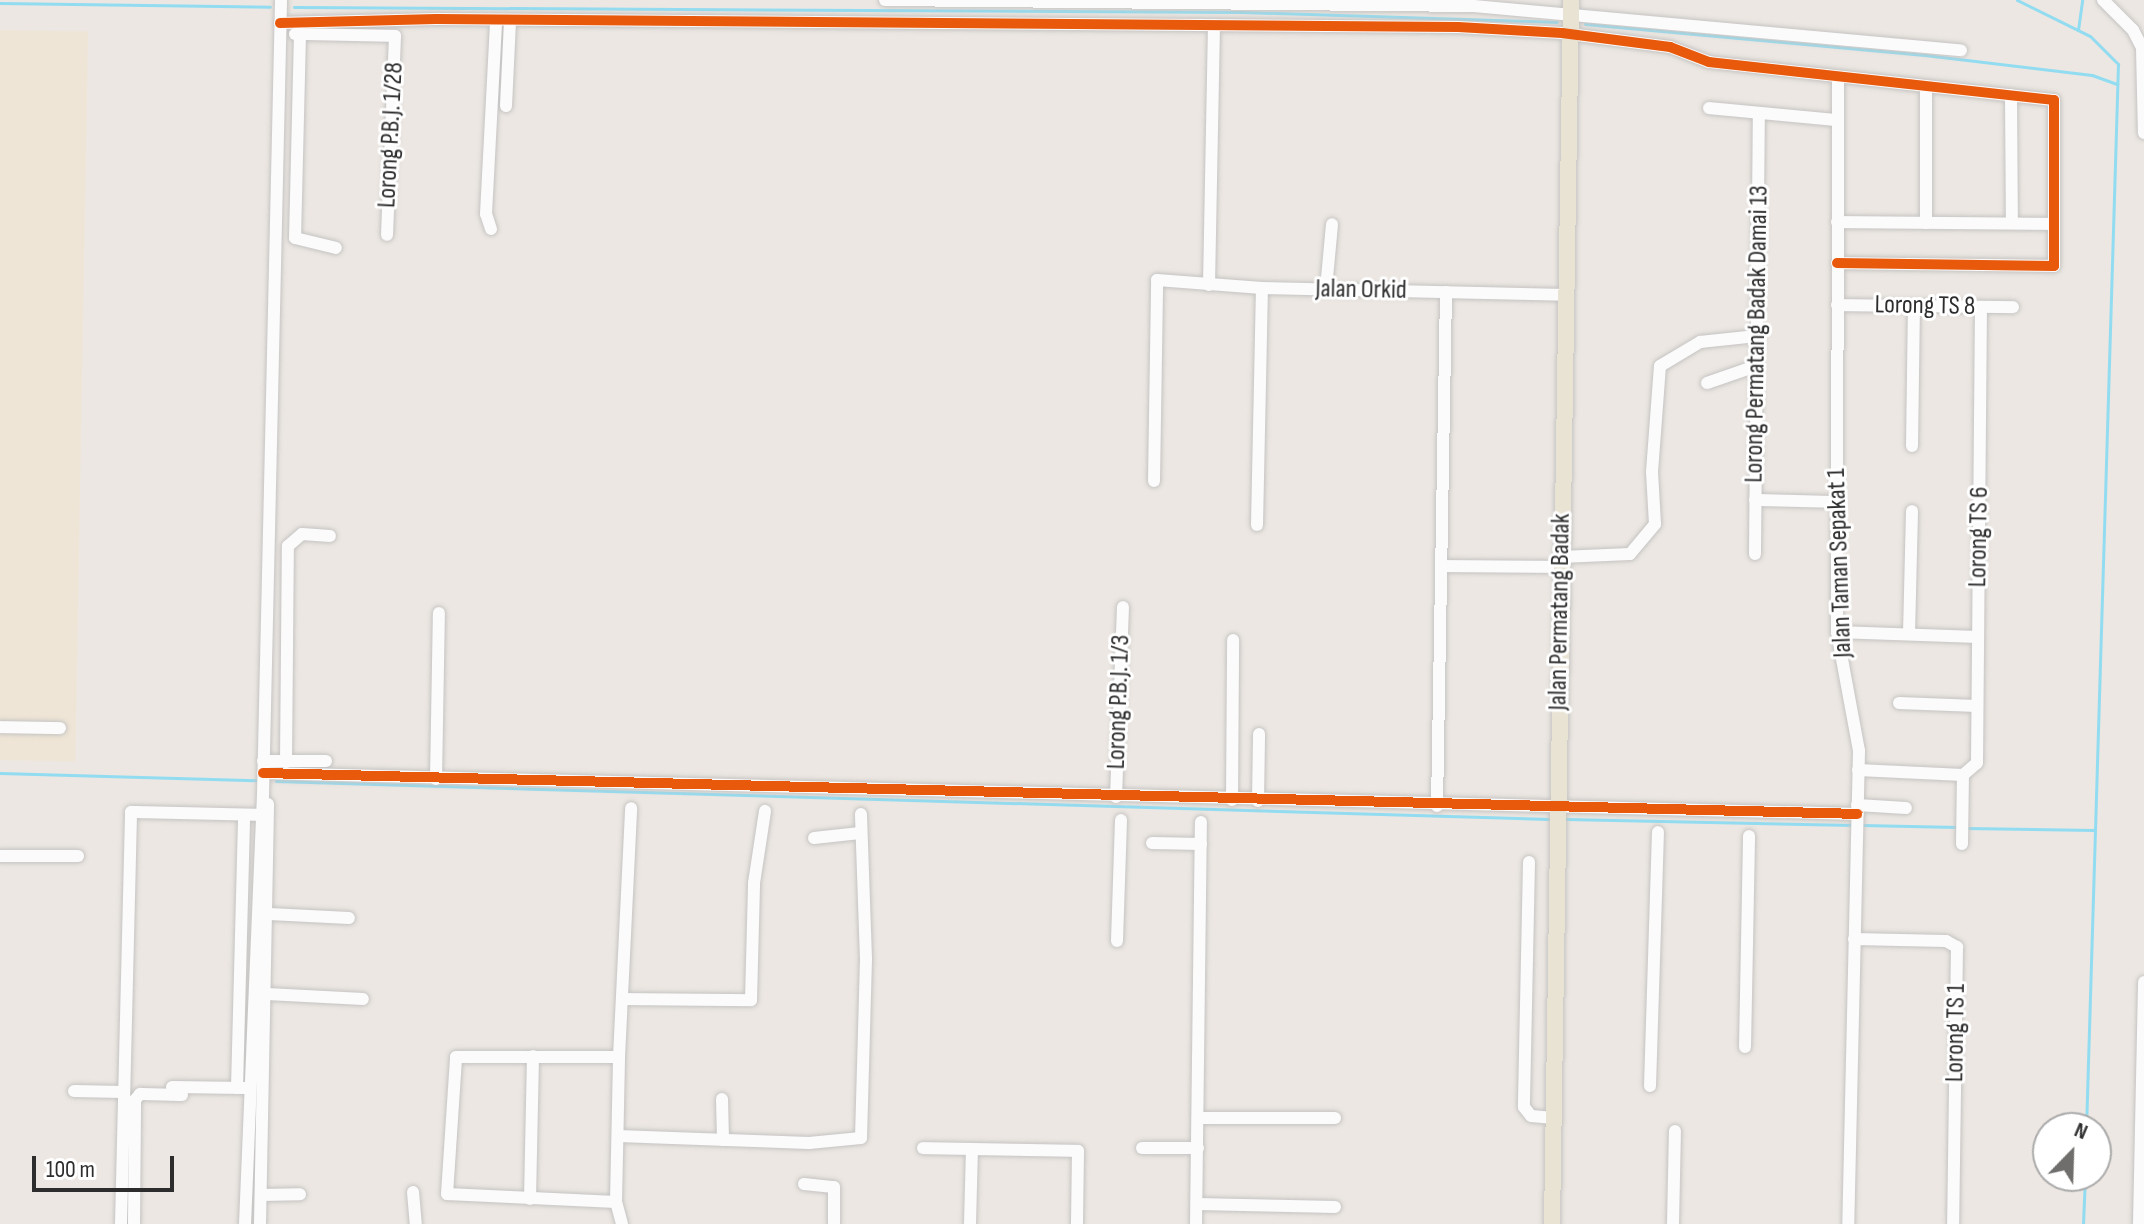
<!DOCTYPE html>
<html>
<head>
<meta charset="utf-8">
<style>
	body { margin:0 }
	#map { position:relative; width:2144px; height:1224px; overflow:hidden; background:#ece7e2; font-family:"Sofia Sans Condensed",sans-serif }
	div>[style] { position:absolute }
	.education>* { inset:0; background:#efe5d6; transform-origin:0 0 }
	.stream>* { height:3px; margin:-1.5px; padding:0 1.5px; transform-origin:1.5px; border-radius:1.5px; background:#92dcf1 }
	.roads { filter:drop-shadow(0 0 2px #c5c4c3) drop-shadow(0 0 2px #c5c4c3) }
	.minor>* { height:12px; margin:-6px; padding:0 6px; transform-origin:6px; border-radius:6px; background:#fcfbfb }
	.major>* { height:16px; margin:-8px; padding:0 8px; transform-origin:8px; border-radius:8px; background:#e9e3d4 }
	.cycleway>* { height:10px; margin:-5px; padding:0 5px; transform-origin:5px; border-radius:5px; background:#e8590c }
	span { translate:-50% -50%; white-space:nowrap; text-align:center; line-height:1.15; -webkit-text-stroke:6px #fff; paint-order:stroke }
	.street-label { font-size:26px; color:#2d2d2d }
	.north { position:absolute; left:2032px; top:1112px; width:80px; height:80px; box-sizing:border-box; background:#fff; border:2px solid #ababab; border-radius:50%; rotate:23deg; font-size:22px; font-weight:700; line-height:32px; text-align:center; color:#2d2d2d }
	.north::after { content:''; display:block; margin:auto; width:28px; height:36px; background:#706e6c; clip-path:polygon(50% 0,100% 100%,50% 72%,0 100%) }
	.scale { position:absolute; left:32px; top:1156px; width:142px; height:36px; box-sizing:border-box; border:4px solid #2d2d2d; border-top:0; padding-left:10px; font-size:24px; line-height:28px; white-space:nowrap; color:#2d2d2d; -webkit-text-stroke:6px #fff; paint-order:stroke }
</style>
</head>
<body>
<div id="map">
	<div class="education">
		<div style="left:0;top:30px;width:88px;height:730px;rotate:1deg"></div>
	</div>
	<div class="stream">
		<div style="left:2017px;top:0;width:81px;rotate:26.3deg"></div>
		<div style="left:2090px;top:36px;width:40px;rotate:45deg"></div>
		<div style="left:2118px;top:64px;width:1064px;rotate:91.72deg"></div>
		<div style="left:0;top:3px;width:270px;rotate:0.8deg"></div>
		<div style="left:294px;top:7px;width:948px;rotate:0.3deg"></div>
		<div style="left:1242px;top:12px;width:315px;rotate:1.8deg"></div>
		<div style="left:1585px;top:24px;width:341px;rotate:5.2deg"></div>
		<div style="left:1925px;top:55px;width:168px;rotate:6.8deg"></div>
		<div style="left:2092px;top:75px;width:27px;rotate:20deg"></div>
		<div style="left:2078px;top:30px;width:30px;rotate:-82deg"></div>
		<div style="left:0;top:773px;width:257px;rotate:1.6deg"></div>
		<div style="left:276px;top:781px;width:1273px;rotate:1.71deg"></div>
		<div style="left:1566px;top:819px;width:288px;rotate:1.2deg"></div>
		<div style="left:1861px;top:825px;width:97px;rotate:1.2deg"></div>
		<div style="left:1965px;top:828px;width:129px;rotate:0.9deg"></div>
		<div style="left:2083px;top:1224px;width:48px;rotate:-87.6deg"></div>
	</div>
	<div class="roads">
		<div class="minor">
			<div style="left:885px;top:0;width:589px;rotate:0.58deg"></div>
			<div style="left:1474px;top:6px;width:489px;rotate:5.2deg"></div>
			<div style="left:2103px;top:0;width:42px;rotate:45deg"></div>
			<div style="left:2133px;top:30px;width:20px;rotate:63deg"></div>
			<div style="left:2142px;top:48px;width:85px;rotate:88.7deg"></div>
			<div style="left:280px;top:23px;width:156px;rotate:-1.5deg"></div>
			<div style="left:436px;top:19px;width:1022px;rotate:0.45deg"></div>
			<div style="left:1458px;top:27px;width:104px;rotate:3.3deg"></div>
			<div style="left:1562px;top:33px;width:109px;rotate:7.4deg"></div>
			<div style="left:1670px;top:47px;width:42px;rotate:21deg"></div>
			<div style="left:1709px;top:62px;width:347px;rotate:6.3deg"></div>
			<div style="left:2054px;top:100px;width:166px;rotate:90deg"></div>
			<div style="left:2054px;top:266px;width:217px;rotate:-179.2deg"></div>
			<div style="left:295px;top:34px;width:5px"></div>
			<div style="left:300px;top:34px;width:204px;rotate:91.4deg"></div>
			<div style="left:295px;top:238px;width:42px;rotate:13.7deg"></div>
			<div style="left:300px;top:34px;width:95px;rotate:1.2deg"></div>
			<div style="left:395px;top:36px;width:199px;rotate:92.3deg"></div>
			<div style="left:1838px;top:77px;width:555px;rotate:90.1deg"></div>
			<div style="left:1837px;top:632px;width:121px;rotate:79.5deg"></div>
			<div style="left:1859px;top:751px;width:473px;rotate:91.3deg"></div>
			<div style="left:2011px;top:95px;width:128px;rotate:89.6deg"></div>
			<div style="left:506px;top:106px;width:86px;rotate:-87.3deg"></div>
			<div style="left:1709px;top:108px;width:129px;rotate:5.4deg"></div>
			<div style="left:1837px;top:222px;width:217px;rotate:0.5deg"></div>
			<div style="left:1926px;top:223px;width:137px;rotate:-90deg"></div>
			<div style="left:491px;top:229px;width:16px;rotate:-108deg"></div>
			<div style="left:486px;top:214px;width:194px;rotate:-87deg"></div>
			<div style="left:1209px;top:285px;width:260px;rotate:-88.9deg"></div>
			<div style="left:1326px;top:289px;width:65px;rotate:-84.7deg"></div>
			<div style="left:1837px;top:305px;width:176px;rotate:0.7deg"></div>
			<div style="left:1707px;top:383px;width:52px;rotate:-19.1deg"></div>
			<div style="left:1912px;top:446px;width:140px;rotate:-89.2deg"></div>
			<div style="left:1154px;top:481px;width:201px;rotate:-89.1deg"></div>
			<div style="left:1157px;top:280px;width:105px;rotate:4.4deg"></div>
			<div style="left:1262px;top:288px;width:303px;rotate:1.3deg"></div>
			<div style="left:1755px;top:500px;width:81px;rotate:1.4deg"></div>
			<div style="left:1257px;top:525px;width:237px;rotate:-88.8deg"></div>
			<div style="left:1755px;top:554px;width:440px;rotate:-89.5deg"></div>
			<div style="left:1561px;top:557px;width:69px;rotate:-2.5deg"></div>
			<div style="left:1630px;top:554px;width:39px;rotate:-50deg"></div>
			<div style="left:1655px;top:524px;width:52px;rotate:-93.3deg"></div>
			<div style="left:1652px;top:472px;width:106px;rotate:-85.7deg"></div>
			<div style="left:1660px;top:366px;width:47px;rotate:-31deg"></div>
			<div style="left:1700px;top:342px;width:57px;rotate:-6deg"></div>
			<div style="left:1442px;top:566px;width:119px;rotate:0.5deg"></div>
			<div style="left:1837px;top:632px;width:141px;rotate:2deg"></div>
			<div style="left:1909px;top:634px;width:123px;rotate:-88.6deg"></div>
			<div style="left:1899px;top:703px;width:78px;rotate:2.2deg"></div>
			<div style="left:0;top:727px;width:60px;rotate:1deg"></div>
			<div style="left:263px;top:761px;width:63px"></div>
			<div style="left:286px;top:762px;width:216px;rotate:-89.5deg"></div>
			<div style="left:288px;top:546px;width:18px;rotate:-41deg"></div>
			<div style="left:302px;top:534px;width:28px;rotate:4deg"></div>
			<div style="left:1858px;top:770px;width:105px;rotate:2.7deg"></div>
			<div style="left:1963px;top:775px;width:18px;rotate:-41deg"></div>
			<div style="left:1977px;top:763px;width:456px;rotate:-89.5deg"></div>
			<div style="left:263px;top:773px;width:1595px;rotate:1.47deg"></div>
			<div style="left:436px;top:779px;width:166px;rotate:-89deg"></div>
			<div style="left:1116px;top:797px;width:190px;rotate:-87.9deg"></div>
			<div style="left:1232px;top:800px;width:160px;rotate:-89.6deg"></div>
			<div style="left:1258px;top:801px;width:67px;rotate:-89.1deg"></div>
			<div style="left:1857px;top:805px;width:49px;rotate:3.5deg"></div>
			<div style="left:1437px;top:806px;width:514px;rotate:-89deg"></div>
			<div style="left:814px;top:838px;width:46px;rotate:-6.2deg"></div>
			<div style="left:1152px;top:843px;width:49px;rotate:1.2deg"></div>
			<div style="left:1962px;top:844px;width:69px;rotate:-89.2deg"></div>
			<div style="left:0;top:856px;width:78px"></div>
			<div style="left:1529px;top:862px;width:245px;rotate:91.2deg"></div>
			<div style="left:1524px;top:1107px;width:11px;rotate:52deg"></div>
			<div style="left:1531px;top:1116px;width:23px;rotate:5deg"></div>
			<div style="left:269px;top:914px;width:80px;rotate:2.9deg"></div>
			<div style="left:1854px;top:939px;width:92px;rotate:1.2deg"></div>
			<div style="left:1946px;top:941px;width:13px;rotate:29deg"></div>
			<div style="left:1957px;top:947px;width:277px;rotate:90.8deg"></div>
			<div style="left:1117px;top:941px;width:121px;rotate:-88.1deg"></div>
			<div style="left:267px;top:994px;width:96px;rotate:3deg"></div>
			<div style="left:624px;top:999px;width:127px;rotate:0.5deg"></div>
			<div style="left:751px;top:1000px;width:117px;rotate:-88.5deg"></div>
			<div style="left:754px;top:883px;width:73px;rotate:-81.3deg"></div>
			<div style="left:1745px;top:1047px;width:211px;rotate:-88.9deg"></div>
			<div style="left:1650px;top:1086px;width:254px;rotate:-88.2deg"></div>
			<div style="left:172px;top:1087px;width:73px;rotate:0.8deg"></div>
			<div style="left:237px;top:1088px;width:273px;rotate:-88.5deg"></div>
			<div style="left:74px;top:1091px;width:50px;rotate:1.1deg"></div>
			<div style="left:722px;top:1099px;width:41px;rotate:88.6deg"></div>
			<div style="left:1199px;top:1118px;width:136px"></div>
			<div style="left:618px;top:1136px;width:191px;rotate:2.1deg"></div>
			<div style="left:809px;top:1143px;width:52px;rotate:-5.5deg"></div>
			<div style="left:861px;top:1138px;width:179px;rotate:-88.4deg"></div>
			<div style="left:866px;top:959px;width:145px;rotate:-92deg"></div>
			<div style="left:923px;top:1148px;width:155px;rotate:1.1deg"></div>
			<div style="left:1078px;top:1151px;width:73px;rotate:90.8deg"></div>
			<div style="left:1142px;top:1148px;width:56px"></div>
			<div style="left:804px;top:1184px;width:30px;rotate:6deg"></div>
			<div style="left:834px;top:1187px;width:37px;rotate:90deg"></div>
			<div style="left:413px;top:1192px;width:32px;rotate:85deg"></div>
			<div style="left:261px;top:1195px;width:39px;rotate:-1deg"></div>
			<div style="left:530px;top:1199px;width:143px;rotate:-88.8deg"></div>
			<div style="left:616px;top:1202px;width:169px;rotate:-177.3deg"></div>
			<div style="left:447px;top:1194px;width:137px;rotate:-86.2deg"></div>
			<div style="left:456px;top:1057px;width:163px"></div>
			<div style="left:1197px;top:1204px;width:138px;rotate:1.2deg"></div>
			<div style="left:121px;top:1224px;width:412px;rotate:-88.6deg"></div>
			<div style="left:131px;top:812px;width:129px;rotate:1.3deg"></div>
			<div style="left:134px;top:1224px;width:124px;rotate:-89.5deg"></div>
			<div style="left:135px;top:1100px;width:8px;rotate:-50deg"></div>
			<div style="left:140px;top:1094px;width:42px;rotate:1.4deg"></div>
			<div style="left:245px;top:1224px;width:429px;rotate:-87.6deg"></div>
			<div style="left:263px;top:795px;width:795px;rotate:-88.7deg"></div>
			<div style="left:260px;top:1224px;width:420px;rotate:-88.9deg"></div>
			<div style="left:622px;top:1224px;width:23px;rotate:-105deg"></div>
			<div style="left:616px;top:1202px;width:145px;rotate:-88.8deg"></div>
			<div style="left:619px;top:1057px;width:249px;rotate:-87.2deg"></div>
			<div style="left:970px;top:1224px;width:74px;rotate:-88.5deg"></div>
			<div style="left:1196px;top:1224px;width:402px;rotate:-89.3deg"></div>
			<div style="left:1673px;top:1224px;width:93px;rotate:-88.8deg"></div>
			<div style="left:2139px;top:1224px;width:242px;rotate:-88.8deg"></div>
		</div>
		<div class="major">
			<div style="left:1552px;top:1224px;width:1224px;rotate:-89.11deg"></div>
		</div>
	</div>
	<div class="cycleway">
		<div style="left:280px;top:23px;width:156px;rotate:-1.5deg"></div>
		<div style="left:436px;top:19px;width:1022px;rotate:0.45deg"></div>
		<div style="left:1458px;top:27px;width:104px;rotate:3.3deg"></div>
		<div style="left:1562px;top:33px;width:109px;rotate:7.4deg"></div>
		<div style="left:1670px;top:47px;width:42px;rotate:21deg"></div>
		<div style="left:1709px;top:62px;width:347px;rotate:6.3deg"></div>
		<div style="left:2054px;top:100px;width:166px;rotate:90deg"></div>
		<div style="left:2054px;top:266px;width:217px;rotate:-179.2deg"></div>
		<div style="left:263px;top:773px;width:1595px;rotate:1.47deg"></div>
	</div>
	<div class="street-label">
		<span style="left:391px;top:135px;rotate:-87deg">Lorong P.B.J. 1/28</span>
		<span style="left:1361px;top:290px;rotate:1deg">Jalan Orkid</span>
		<span style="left:1925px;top:306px;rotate:1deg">Lorong TS 8</span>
		<span style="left:1757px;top:334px;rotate:-89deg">Lorong Permatang Badak Damai 13</span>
		<span style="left:1979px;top:537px;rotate:-89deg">Lorong TS 6</span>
		<span style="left:1840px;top:563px;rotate:-92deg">Jalan Taman Sepakat 1</span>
		<span style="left:1560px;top:612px;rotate:-89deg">Jalan Permatang Badak</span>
		<span style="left:1119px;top:702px;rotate:-88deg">Lorong P.B.J. 1/3</span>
		<span style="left:1956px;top:1033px;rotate:-89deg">Lorong TS 1</span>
	</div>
	<div class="north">N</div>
	<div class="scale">100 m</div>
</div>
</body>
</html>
